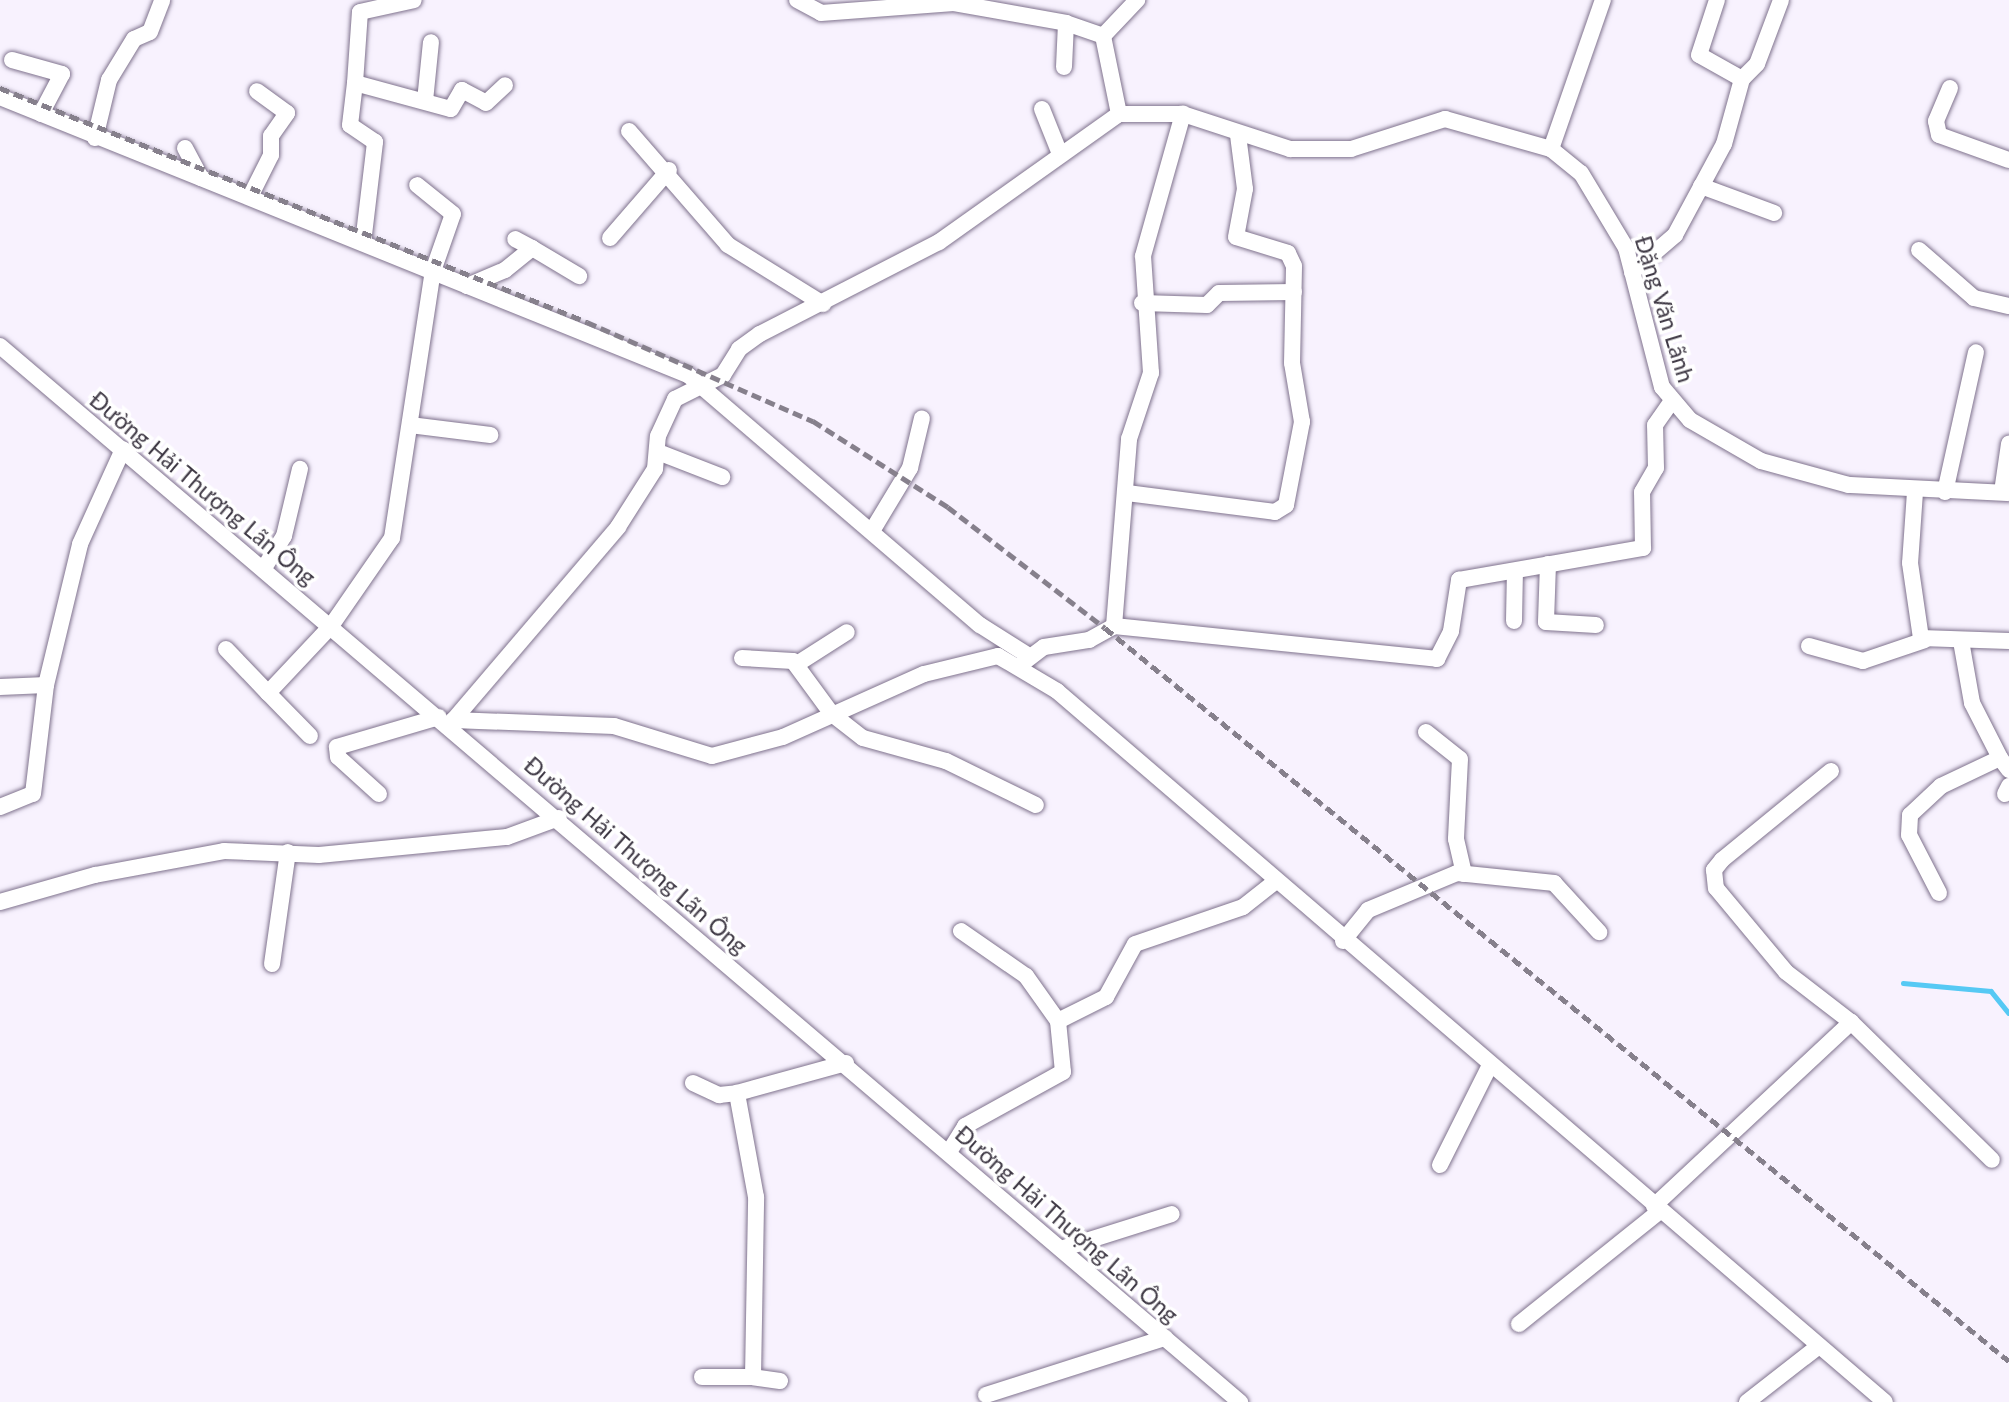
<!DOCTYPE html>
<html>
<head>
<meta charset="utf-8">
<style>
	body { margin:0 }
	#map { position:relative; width:2009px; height:1402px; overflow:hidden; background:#f8f2fe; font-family:Lato,sans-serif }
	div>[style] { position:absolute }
	.stream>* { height:4.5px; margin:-2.25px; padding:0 2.25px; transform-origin:2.25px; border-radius:2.25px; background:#56c9f4 }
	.roads { filter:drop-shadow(0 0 2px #7f728d) drop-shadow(0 0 2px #7f728d) }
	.minor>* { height:16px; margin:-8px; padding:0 8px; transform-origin:8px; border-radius:8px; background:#fff }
	.rail>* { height:4.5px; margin-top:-2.25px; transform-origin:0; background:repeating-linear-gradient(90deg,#86808c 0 10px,transparent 0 15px) }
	span { translate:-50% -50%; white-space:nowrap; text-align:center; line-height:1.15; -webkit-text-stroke:7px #fff; paint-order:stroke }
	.street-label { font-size:23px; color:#3f3945 }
</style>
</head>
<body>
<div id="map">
	<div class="stream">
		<div style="left:1903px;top:983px;width:88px;rotate:5.2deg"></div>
		<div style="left:1991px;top:991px;width:28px;rotate:51deg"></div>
	</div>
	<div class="roads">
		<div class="minor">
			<div style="left:797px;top:0;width:27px;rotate:28deg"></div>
			<div style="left:821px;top:13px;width:133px;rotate:-4.3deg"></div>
			<div style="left:954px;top:3px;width:114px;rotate:10.1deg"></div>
			<div style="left:1066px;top:23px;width:39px;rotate:19deg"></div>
			<div style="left:1103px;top:36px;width:80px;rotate:78.4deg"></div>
			<div style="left:1119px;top:114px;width:64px"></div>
			<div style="left:1183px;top:114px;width:113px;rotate:18.1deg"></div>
			<div style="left:1290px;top:149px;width:61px"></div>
			<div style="left:1351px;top:149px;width:99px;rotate:-17.7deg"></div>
			<div style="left:1445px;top:119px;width:110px;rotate:15.8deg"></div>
			<div style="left:1551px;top:149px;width:38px;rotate:39deg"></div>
			<div style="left:1581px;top:173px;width:87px;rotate:59deg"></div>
			<div style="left:1626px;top:248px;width:144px;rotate:75.5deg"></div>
			<div style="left:1662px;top:387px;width:43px;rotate:49.7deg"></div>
			<div style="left:1690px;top:420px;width:82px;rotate:30deg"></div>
			<div style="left:1761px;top:461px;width:91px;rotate:15.3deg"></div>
			<div style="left:1849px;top:485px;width:160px;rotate:2.9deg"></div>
			<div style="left:1103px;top:36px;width:50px;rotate:-46.6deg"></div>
			<div style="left:12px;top:60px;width:52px;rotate:15.6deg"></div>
			<div style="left:62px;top:74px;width:45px;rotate:117.7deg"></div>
			<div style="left:1064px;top:67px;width:44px;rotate:-87.4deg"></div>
			<div style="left:1742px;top:79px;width:21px;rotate:-45deg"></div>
			<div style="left:1757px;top:64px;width:68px;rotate:-69.4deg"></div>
			<div style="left:355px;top:83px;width:71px;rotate:-86deg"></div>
			<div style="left:360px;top:12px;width:55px;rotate:-12.5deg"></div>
			<div style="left:1950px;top:88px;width:36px;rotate:113deg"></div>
			<div style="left:1936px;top:121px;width:14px;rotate:78deg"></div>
			<div style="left:1939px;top:135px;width:74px;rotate:19.7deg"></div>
			<div style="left:0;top:97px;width:742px;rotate:22deg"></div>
			<div style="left:688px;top:375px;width:384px;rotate:40.6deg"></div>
			<div style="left:980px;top:625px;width:58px;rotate:32.3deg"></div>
			<div style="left:425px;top:101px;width:59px;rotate:-84.2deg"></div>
			<div style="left:1042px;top:109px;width:48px;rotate:68.2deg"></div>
			<div style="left:629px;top:131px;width:151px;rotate:49deg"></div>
			<div style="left:728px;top:245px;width:112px;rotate:31.8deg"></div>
			<div style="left:95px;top:138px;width:60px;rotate:-76.4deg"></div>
			<div style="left:109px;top:80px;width:48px;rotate:-58.6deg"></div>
			<div style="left:134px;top:39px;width:17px;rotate:-24deg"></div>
			<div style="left:150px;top:32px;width:34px;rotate:-69deg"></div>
			<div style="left:185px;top:148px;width:34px;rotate:62deg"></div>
			<div style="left:1551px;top:149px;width:158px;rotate:-70.8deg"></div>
			<div style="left:1701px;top:186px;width:78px;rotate:20.3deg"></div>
			<div style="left:250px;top:197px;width:47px;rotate:-63.4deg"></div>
			<div style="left:271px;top:155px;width:19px;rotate:-90deg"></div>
			<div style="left:271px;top:136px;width:28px;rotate:-55deg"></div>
			<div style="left:287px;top:113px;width:37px;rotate:-144deg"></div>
			<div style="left:610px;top:238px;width:90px;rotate:-49.1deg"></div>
			<div style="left:363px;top:243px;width:102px;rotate:-83.2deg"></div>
			<div style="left:375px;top:142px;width:30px;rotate:-146deg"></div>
			<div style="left:350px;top:125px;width:42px;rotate:-83.2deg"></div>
			<div style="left:355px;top:83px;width:99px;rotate:15.2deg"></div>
			<div style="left:451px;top:109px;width:22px;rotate:-60deg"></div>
			<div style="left:462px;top:90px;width:27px;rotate:28deg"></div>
			<div style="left:486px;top:103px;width:26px;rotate:-43deg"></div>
			<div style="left:532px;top:248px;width:55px;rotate:30.8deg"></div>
			<div style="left:1919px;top:250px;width:73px;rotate:41.1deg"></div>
			<div style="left:1974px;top:298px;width:36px;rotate:13deg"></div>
			<div style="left:1632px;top:272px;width:57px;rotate:-40.7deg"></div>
			<div style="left:1675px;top:235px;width:103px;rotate:-61.7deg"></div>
			<div style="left:1724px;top:144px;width:67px;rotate:-74.5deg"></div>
			<div style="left:1742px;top:79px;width:49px;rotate:-150.8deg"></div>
			<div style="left:1699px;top:55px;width:58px;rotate:-71.9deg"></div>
			<div style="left:467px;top:286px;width:41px;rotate:-22.8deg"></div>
			<div style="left:505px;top:270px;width:35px;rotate:-39deg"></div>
			<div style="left:532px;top:248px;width:19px;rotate:-152deg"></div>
			<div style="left:1142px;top:303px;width:65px;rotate:1.8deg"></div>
			<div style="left:1207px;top:305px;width:17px;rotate:-45deg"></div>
			<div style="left:1219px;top:293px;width:75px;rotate:-0.8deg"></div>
			<div style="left:0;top:346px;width:1629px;rotate:40.42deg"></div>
			<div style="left:410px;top:425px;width:81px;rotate:7.1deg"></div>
			<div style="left:658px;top:452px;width:69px;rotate:21.3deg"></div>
			<div style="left:1915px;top:492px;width:71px;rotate:94deg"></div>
			<div style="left:1910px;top:563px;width:76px;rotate:81.7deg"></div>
			<div style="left:1921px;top:638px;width:88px;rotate:2deg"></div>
			<div style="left:1945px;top:492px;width:143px;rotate:-77.5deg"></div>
			<div style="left:2002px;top:492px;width:49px;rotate:-81.7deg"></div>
			<div style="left:1127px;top:493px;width:149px;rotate:7.3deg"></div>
			<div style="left:1275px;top:512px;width:13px;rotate:-32deg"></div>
			<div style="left:1286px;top:505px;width:85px;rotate:-79.1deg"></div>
			<div style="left:1302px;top:422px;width:60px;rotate:-99.6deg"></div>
			<div style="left:1292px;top:363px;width:97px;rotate:-88.8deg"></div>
			<div style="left:1294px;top:266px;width:14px;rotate:-115deg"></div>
			<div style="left:1288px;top:253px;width:54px;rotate:-162.9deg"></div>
			<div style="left:1236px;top:237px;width:49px;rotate:-79.4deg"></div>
			<div style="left:1245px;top:189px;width:54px;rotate:-97.4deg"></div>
			<div style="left:872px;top:531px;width:74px;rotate:-58.9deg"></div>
			<div style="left:910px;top:468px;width:51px;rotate:-76.5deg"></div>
			<div style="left:1548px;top:564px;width:58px;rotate:92deg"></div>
			<div style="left:1546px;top:622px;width:50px;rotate:3.4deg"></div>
			<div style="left:264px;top:568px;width:38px;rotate:-58deg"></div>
			<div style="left:284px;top:536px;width:69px;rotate:-76.6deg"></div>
			<div style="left:1514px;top:621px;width:50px;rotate:-88.9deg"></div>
			<div style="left:1114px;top:626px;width:188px;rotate:-85.4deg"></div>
			<div style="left:1129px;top:439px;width:70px;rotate:-71.6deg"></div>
			<div style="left:1151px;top:373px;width:117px;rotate:-93.9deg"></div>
			<div style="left:1143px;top:256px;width:148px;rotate:-74.3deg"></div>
			<div style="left:1961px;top:641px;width:63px;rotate:79.9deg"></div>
			<div style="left:1972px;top:703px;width:62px;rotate:63deg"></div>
			<div style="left:1809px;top:646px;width:56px;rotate:15.5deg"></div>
			<div style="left:1863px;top:661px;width:65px;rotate:-18.7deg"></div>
			<div style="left:226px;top:649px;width:61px;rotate:46.3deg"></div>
			<div style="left:268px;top:693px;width:92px;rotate:-46.8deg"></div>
			<div style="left:331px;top:626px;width:107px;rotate:-55.3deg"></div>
			<div style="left:392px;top:538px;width:270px;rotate:-81.3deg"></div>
			<div style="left:433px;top:271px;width:60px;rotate:-70.7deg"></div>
			<div style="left:453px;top:214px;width:46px;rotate:-141.1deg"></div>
			<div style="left:742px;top:658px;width:51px;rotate:3.4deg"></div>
			<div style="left:793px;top:661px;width:66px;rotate:53.7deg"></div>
			<div style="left:832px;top:714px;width:39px;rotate:38deg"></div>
			<div style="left:863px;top:738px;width:86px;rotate:15.5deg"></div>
			<div style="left:946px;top:761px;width:100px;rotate:26.1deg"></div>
			<div style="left:1024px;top:662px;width:25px;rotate:-37deg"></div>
			<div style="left:1044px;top:647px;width:46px;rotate:-8.8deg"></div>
			<div style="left:1089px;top:640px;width:29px;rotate:-29deg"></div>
			<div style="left:1114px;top:626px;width:325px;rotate:5.8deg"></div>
			<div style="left:1437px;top:659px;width:31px;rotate:-63deg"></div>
			<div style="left:1451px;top:631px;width:52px;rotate:-81.1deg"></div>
			<div style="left:1459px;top:580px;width:187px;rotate:-9.9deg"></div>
			<div style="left:1643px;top:548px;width:56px;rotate:-91deg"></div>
			<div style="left:1642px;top:492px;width:28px;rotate:-60deg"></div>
			<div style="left:1656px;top:468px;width:43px;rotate:-91.3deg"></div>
			<div style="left:1655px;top:425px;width:28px;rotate:-55deg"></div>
			<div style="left:797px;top:664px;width:59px;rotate:-32.6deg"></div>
			<div style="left:0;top:687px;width:46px;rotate:-2.5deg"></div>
			<div style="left:46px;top:685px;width:145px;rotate:-76.4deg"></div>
			<div style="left:80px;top:544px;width:104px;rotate:-65.6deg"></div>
			<div style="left:268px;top:693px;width:60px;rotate:45.7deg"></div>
			<div style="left:453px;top:720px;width:161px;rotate:2.1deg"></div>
			<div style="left:614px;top:726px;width:102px;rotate:17deg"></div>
			<div style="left:712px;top:756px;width:73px;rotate:-15deg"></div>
			<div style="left:783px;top:737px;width:154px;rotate:-24.1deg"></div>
			<div style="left:924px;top:674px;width:76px;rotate:-13.7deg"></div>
			<div style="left:998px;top:656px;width:69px;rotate:30.7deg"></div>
			<div style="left:1057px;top:691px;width:1091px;rotate:40.65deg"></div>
			<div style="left:450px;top:724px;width:259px;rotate:-49.5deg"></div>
			<div style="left:618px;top:527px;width:69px;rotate:-57.5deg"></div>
			<div style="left:655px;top:469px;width:33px;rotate:-85deg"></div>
			<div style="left:658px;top:436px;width:41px;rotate:-65.3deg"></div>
			<div style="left:675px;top:399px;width:54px;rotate:-26.6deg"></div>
			<div style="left:723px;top:375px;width:31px;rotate:-58deg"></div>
			<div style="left:739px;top:349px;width:26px;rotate:-36deg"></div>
			<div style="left:760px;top:334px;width:201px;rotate:-27.2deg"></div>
			<div style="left:939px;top:242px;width:221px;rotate:-35.4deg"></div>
			<div style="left:1426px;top:732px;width:43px;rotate:38.5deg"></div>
			<div style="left:1460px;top:759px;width:80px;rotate:92.9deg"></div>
			<div style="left:1456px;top:839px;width:36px;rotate:77deg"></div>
			<div style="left:1831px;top:771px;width:141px;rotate:140.8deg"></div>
			<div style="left:1722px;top:860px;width:13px;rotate:129deg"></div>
			<div style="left:1714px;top:870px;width:18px;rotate:84deg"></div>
			<div style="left:1716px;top:888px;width:109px;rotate:50.2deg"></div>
			<div style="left:1786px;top:972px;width:82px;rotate:37.6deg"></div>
			<div style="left:1851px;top:1022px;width:197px;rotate:44.4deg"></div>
			<div style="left:379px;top:794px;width:55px;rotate:-137.9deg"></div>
			<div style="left:338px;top:757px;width:10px;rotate:-96deg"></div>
			<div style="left:337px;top:747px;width:106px;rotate:-16.4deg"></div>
			<div style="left:2005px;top:794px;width:9px;rotate:-63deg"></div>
			<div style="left:0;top:807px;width:35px;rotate:-22deg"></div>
			<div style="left:33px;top:794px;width:110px;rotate:-83.2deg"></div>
			<div style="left:1939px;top:893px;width:65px;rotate:-117.3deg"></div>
			<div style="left:1909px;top:835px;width:20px;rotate:-87deg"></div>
			<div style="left:1910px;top:815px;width:42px;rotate:-43.1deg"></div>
			<div style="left:1941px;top:786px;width:65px;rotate:-25.4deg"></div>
			<div style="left:2000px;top:758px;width:15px;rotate:53deg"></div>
			<div style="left:0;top:902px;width:99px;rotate:-15.9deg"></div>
			<div style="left:95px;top:875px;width:131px;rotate:-10.5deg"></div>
			<div style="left:224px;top:851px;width:95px;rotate:2.4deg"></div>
			<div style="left:319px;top:855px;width:189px;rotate:-5.5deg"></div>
			<div style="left:507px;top:837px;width:55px;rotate:-20.1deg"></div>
			<div style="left:961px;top:931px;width:79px;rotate:34.7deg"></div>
			<div style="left:1026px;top:976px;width:55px;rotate:54.6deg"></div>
			<div style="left:1058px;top:1021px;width:54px;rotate:-26.6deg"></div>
			<div style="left:1106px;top:997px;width:60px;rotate:-61.3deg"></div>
			<div style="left:1135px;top:944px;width:114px;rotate:-18.9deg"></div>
			<div style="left:1243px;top:907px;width:42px;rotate:-38.2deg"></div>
			<div style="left:1343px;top:941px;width:40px;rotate:-51deg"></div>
			<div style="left:1368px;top:910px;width:96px;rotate:-22.6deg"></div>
			<div style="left:1457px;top:873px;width:98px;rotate:5.9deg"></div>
			<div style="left:1554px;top:883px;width:67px;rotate:47.4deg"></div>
			<div style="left:272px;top:964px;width:113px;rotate:-81.9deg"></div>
			<div style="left:693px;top:1083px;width:29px;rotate:25deg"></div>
			<div style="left:719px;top:1095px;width:18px;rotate:-6deg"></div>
			<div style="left:949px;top:1152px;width:31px;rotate:-58deg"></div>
			<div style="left:965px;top:1126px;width:112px;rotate:-28.9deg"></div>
			<div style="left:1063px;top:1072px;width:51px;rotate:-95.6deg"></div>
			<div style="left:1440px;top:1165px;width:112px;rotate:-63.4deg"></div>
			<div style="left:1654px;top:1206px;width:270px;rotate:-43deg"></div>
			<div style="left:1061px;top:1249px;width:116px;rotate:-17.5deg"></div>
			<div style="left:1519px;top:1324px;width:181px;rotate:-38.7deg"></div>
			<div style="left:702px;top:1377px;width:51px"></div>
			<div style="left:780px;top:1381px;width:27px;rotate:-172deg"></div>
			<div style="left:753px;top:1377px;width:180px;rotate:-89deg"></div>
			<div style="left:756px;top:1197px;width:106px;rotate:-100.4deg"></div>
			<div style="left:737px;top:1093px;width:113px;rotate:-15.4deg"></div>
			<div style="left:986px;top:1395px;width:188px;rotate:-17.7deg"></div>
			<div style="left:1747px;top:1402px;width:91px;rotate:-37.9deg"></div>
		</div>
	</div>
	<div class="rail">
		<div style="left:0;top:88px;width:632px;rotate:21.73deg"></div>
		<div style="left:587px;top:322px;width:247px;rotate:23.7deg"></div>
		<div style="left:813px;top:421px;width:160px;rotate:32.5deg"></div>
		<div style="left:948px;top:507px;width:198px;rotate:37.6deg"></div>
		<div style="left:1105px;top:628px;width:1164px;rotate:39.04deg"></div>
	</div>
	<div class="street-label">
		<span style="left:1665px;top:309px;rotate:73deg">Đặng Văn Lãnh</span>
		<span style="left:203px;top:488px;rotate:40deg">Đường Hải Thượng Lãn Ông</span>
		<span style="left:636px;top:855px;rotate:41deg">Đường Hải Thượng Lãn Ông</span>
		<span style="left:1067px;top:1224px;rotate:41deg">Đường Hải Thượng Lãn Ông</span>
	</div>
</div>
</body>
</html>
